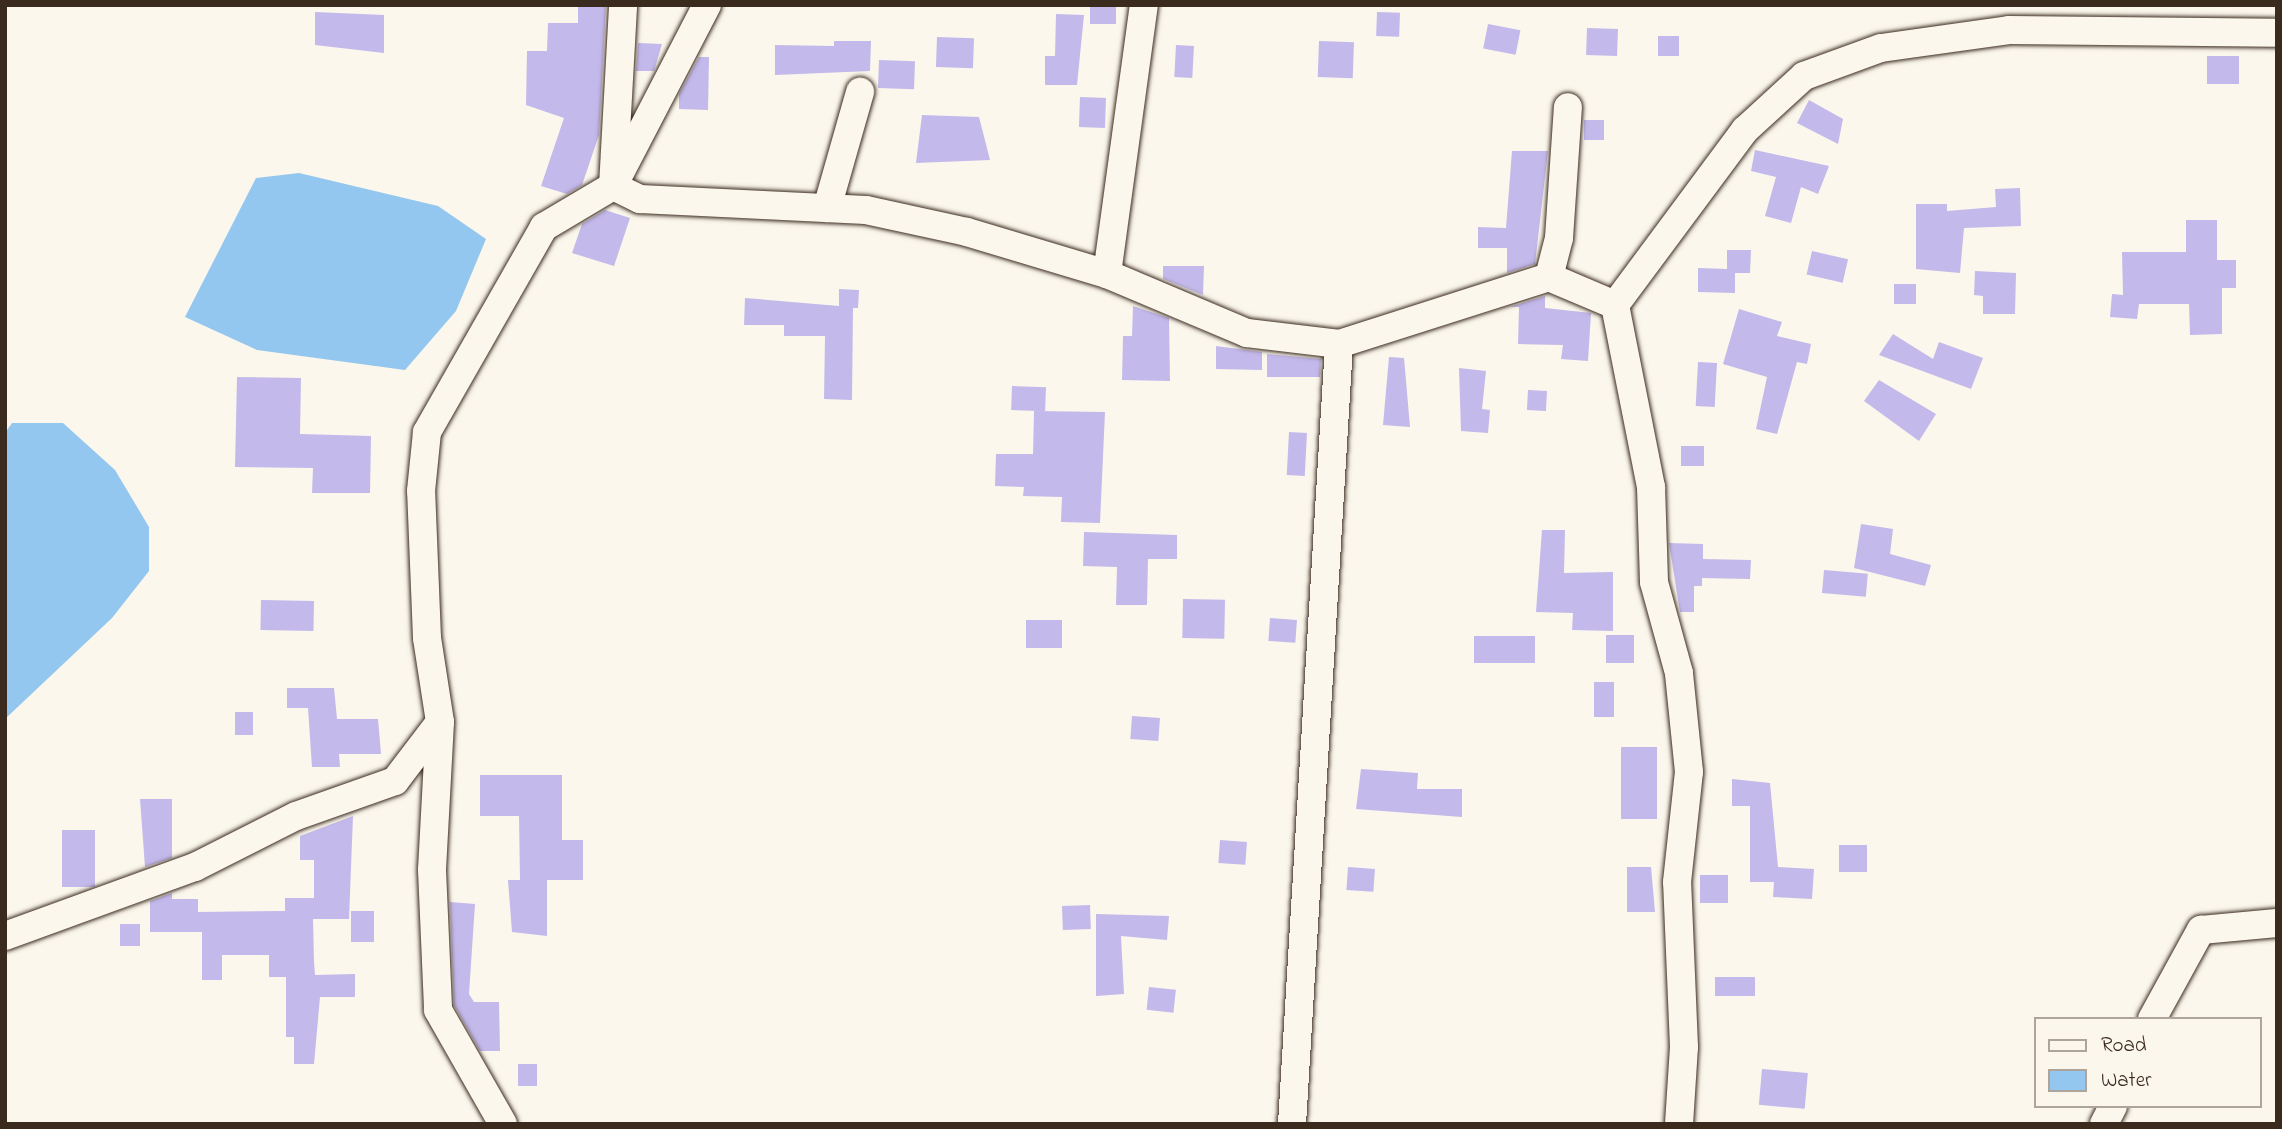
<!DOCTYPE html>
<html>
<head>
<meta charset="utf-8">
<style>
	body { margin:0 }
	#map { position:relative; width:2282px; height:1129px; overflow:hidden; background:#fbf7ec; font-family:"Indie Flower",sans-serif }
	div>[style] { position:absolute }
	.water>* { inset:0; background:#93c7f0 }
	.building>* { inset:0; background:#c3b9eb; transform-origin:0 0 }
	.roads { filter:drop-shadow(0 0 2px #3b2a1e) drop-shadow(0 0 2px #3b2a1e) }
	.minor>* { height:28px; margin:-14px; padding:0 14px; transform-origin:14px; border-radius:14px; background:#fbf7ec }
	span { translate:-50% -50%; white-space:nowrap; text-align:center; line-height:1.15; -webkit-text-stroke:6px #fbf7ec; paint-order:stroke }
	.frame { position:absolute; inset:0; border:7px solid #3b2a1e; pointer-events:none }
	.legend { position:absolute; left:2034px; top:1017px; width:228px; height:91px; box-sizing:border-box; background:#fbf7ec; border:2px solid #aea59a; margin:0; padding:9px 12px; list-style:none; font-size:21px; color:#3b2a1e }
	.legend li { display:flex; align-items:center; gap:14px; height:35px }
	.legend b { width:35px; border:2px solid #aea59a }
</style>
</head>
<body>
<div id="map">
	<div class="water">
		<div style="clip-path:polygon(299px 173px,438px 206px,486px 239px,456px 311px,405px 370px,257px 350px,185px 317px,256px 178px)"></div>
		<div style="clip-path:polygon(12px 423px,63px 423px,115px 470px,149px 527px,149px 571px,112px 618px,5px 719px,5px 433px)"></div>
	</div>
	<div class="building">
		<div style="clip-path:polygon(578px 5px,606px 5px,599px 135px,582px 185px,567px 194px,541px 186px,564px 118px,526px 105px,527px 51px,547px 51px,548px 23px,578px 23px)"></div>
		<div style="left:1090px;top:5px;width:26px;height:19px"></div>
		<div style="clip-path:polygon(315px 12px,384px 15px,384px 53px,315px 45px)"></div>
		<div style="left:1377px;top:12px;width:23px;height:24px;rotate:2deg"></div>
		<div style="clip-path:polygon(1056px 14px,1084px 15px,1077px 85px,1045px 85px,1045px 56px,1055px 56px)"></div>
		<div style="left:1488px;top:24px;width:33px;height:25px;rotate:11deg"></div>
		<div style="left:1587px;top:28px;width:31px;height:27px;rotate:2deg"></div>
		<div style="left:1658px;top:36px;width:21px;height:20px"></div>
		<div style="left:937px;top:37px;width:37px;height:30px;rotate:2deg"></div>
		<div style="clip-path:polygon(834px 41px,871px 41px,870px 71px,775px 75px,775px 45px,834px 46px)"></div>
		<div style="left:1319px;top:41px;width:35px;height:36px;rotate:2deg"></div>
		<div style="clip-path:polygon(638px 43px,662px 44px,654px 71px,636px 71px)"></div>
		<div style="left:1176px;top:45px;width:18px;height:32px;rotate:3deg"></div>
		<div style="left:2207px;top:56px;width:32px;height:28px"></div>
		<div style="clip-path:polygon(699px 57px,709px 57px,708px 110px,679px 109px,679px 94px)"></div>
		<div style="left:879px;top:60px;width:36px;height:28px;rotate:2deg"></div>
		<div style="left:1080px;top:97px;width:26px;height:30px;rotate:2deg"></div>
		<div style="clip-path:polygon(1809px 100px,1843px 119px,1838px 144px,1797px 123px)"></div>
		<div style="clip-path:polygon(922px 115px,979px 117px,990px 160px,916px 163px)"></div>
		<div style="left:1584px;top:120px;width:20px;height:20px"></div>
		<div style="clip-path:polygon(1755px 150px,1829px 166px,1818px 194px,1801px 187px,1791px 223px,1765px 216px,1776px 177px,1751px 171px)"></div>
		<div style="clip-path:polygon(1512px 151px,1548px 151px,1535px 264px,1507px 273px,1507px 248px,1478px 248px,1478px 227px,1506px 228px)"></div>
		<div style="clip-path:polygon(2020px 188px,2021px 226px,1964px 228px,1960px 273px,1916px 269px,1916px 204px,1947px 204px,1947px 211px,1996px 207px,1995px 189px)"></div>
		<div style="clip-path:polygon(605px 210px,630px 218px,614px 266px,572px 253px,582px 224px)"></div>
		<div style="clip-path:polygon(2186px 220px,2217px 220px,2217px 260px,2236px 260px,2236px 288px,2222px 288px,2222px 334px,2190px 335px,2189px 304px,2139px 304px,2137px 319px,2110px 317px,2112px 294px,2123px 295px,2122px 252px,2186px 252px)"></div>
		<div style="clip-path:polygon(1727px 250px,1751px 250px,1750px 273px,1735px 273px,1735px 293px,1698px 292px,1698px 268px,1727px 269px)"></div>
		<div style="left:1812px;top:251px;width:37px;height:24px;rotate:13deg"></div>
		<div style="clip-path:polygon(1163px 266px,1204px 266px,1203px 295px,1163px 279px)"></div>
		<div style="clip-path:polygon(1975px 271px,2016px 273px,2015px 314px,1983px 314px,1983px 296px,1974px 295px)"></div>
		<div style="left:1894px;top:284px;width:22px;height:20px"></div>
		<div style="clip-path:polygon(839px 289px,859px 290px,858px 308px,853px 308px,852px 400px,824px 399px,825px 336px,784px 336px,784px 325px,744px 325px,745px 298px,839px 306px)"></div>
		<div style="clip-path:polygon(1545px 296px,1545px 308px,1591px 313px,1588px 361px,1561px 359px,1563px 345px,1518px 344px,1519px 307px,1510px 307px)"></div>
		<div style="clip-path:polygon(1133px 306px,1169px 318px,1170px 381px,1122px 380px,1123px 336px,1132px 336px)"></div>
		<div style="clip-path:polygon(1739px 309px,1782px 322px,1777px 336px,1811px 344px,1807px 364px,1797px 362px,1777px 434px,1756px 429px,1767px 377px,1723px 364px)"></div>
		<div style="clip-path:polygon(1893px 334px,1933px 359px,1939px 342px,1983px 358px,1971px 389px,1879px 355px)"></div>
		<div style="clip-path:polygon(1216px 346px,1262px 352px,1262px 370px,1216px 369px)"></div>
		<div style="clip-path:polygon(1267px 354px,1321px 359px,1320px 377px,1267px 377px)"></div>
		<div style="clip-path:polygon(1389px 357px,1404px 358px,1410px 427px,1383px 425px)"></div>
		<div style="left:1698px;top:362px;width:19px;height:44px;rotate:3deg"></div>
		<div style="clip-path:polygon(1459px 368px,1486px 371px,1482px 409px,1490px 410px,1488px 433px,1461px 431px)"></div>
		<div style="clip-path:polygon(237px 377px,301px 378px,300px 434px,371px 436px,370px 493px,312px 493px,313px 468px,235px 467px)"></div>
		<div style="clip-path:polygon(1879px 380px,1936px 414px,1919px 441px,1864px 401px)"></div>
		<div style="left:1012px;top:386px;width:34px;height:24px;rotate:2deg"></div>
		<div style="left:1528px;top:390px;width:19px;height:20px;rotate:3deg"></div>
		<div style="clip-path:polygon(1034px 411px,1105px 412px,1100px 523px,1061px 522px,1062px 497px,1023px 496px,1024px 487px,995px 486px,996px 454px,1033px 454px)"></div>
		<div style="left:1289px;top:432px;width:18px;height:43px;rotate:3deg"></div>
		<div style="left:1681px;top:446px;width:23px;height:20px"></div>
		<div style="clip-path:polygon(1861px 524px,1893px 529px,1890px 554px,1931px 565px,1925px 586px,1854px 568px)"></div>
		<div style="clip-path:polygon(1542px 530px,1565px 530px,1564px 573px,1613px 572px,1613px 631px,1572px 630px,1573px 613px,1536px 612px)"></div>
		<div style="clip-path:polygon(1084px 532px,1177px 535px,1177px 559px,1148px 559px,1147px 605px,1116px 605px,1117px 567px,1083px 566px)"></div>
		<div style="clip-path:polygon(1669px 543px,1703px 544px,1703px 559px,1751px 560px,1750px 579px,1702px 578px,1702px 586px,1694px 586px,1694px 612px,1680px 612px)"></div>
		<div style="left:1824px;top:570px;width:44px;height:23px;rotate:5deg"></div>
		<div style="left:1183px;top:599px;width:42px;height:39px;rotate:1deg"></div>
		<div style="left:261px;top:600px;width:53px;height:30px;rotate:1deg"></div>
		<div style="left:1270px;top:618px;width:27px;height:23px;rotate:4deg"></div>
		<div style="left:1026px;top:620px;width:36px;height:28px"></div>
		<div style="left:1606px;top:635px;width:28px;height:28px"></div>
		<div style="left:1474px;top:636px;width:61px;height:27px"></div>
		<div style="left:1594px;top:682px;width:20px;height:35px"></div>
		<div style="clip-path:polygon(287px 688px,334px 688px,337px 719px,378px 719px,381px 754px,339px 754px,340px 767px,312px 767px,308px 708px,287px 708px)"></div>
		<div style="left:235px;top:712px;width:18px;height:23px"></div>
		<div style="left:1132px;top:716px;width:28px;height:23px;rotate:4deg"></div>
		<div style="left:1621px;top:747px;width:36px;height:72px"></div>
		<div style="clip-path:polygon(1361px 769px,1418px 773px,1417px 789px,1462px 789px,1462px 817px,1356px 809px)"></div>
		<div style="clip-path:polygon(480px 775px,562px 775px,562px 840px,583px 840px,583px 880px,547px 880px,547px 936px,512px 932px,508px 880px,520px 880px,519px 816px,480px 816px)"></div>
		<div style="clip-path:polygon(1732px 779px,1770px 783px,1778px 867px,1814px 869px,1812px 899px,1773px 897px,1774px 882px,1750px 882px,1750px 806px,1732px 806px)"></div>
		<div style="clip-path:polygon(140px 799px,172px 799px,172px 858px,145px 867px)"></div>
		<div style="clip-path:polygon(353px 816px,349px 919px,313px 919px,314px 962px,315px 975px,355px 974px,355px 997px,320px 997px,314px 1064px,294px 1064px,294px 1037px,286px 1037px,286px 977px,269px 977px,269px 955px,222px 955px,222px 980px,202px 980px,202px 932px,150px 932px,150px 901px,172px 893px,172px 899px,198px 899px,198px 912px,285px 911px,285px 898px,314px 898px,314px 860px,300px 860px,300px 836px)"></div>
		<div style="left:62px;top:830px;width:33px;height:57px"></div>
		<div style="left:1220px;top:840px;width:27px;height:23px;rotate:4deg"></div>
		<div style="left:1839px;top:845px;width:28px;height:27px"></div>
		<div style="left:1348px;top:867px;width:27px;height:23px;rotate:4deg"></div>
		<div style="clip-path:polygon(1627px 867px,1651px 867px,1655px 912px,1627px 912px)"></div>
		<div style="left:1700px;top:875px;width:28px;height:28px"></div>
		<div style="clip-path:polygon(450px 902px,475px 904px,469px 994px,474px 1002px,499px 1002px,500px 1051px,480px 1051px,454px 1005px)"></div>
		<div style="left:1090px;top:905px;width:24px;height:28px;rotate:88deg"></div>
		<div style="left:351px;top:911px;width:23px;height:31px"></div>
		<div style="clip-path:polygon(1096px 914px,1169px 916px,1167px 940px,1121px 936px,1124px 994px,1096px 996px)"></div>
		<div style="left:120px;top:924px;width:20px;height:22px"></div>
		<div style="left:1715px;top:977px;width:40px;height:19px"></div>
		<div style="left:1149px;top:987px;width:27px;height:23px;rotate:6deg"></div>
		<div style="left:518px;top:1064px;width:19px;height:22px"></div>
		<div style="left:1762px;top:1069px;width:46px;height:36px;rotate:5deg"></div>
	</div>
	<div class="roads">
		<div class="minor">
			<div style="left:707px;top:5px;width:204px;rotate:117.4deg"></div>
			<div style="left:613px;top:186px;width:30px;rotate:26deg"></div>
			<div style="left:640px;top:199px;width:226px;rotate:2.8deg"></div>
			<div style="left:866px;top:210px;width:103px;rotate:12.3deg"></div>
			<div style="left:967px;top:232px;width:146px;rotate:16.7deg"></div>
			<div style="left:1107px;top:274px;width:152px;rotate:22.9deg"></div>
			<div style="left:1247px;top:333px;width:93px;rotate:6.8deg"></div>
			<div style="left:1339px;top:344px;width:220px;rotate:-17.7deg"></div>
			<div style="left:1549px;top:277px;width:40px;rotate:-75.6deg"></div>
			<div style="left:1559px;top:238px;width:131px;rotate:-86.1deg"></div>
			<div style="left:827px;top:208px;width:121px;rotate:-74.1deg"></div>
			<div style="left:1107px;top:274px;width:272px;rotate:-82.2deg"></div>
			<div style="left:1549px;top:277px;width:72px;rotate:23deg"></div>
			<div style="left:440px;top:722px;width:148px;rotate:93.1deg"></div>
			<div style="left:432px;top:870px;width:140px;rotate:87.5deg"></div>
			<div style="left:438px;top:1010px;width:131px;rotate:60.3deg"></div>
			<div style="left:5px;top:936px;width:202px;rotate:-20deg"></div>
			<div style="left:195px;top:867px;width:113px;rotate:-26.8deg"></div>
			<div style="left:296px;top:816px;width:105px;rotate:-19.5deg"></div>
			<div style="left:395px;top:781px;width:74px;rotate:-52.7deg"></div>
			<div style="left:440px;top:722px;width:85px;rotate:-98.8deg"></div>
			<div style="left:427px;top:638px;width:147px;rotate:-92.3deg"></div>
			<div style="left:421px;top:491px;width:59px;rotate:-84.2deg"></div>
			<div style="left:427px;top:432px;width:236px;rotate:-60.3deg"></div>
			<div style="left:544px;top:227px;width:80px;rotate:-30.7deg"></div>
			<div style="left:613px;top:186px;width:181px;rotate:-86.8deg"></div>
			<div style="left:2152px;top:1019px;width:102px;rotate:-61.2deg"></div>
			<div style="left:2201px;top:930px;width:76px;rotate:-5.3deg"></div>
			<div style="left:1292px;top:1124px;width:781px;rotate:-86.55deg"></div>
			<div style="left:1679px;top:1124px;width:77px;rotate:-86.3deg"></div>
			<div style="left:1684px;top:1047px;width:165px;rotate:-92.4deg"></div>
			<div style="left:1677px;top:882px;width:111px;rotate:-83.8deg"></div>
			<div style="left:1689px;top:772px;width:100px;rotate:-95.8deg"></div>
			<div style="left:1679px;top:673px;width:94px;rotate:-105.4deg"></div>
			<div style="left:1654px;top:582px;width:95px;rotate:-91.8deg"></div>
			<div style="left:1651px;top:487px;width:186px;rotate:-101.2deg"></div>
			<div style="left:1615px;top:305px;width:218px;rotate:-53.4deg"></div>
			<div style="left:1745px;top:130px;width:80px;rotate:-42.5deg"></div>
			<div style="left:1804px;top:76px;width:82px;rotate:-20deg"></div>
			<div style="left:1881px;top:48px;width:129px;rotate:-8deg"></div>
			<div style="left:2009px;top:30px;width:268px;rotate:0.6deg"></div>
			<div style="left:2104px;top:1124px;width:20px;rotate:-63deg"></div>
		</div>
	</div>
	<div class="frame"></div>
	<ul class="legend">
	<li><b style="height:9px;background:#fbf7ec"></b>Road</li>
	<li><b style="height:19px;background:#93c7f0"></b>Water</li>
	</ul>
</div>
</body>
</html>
